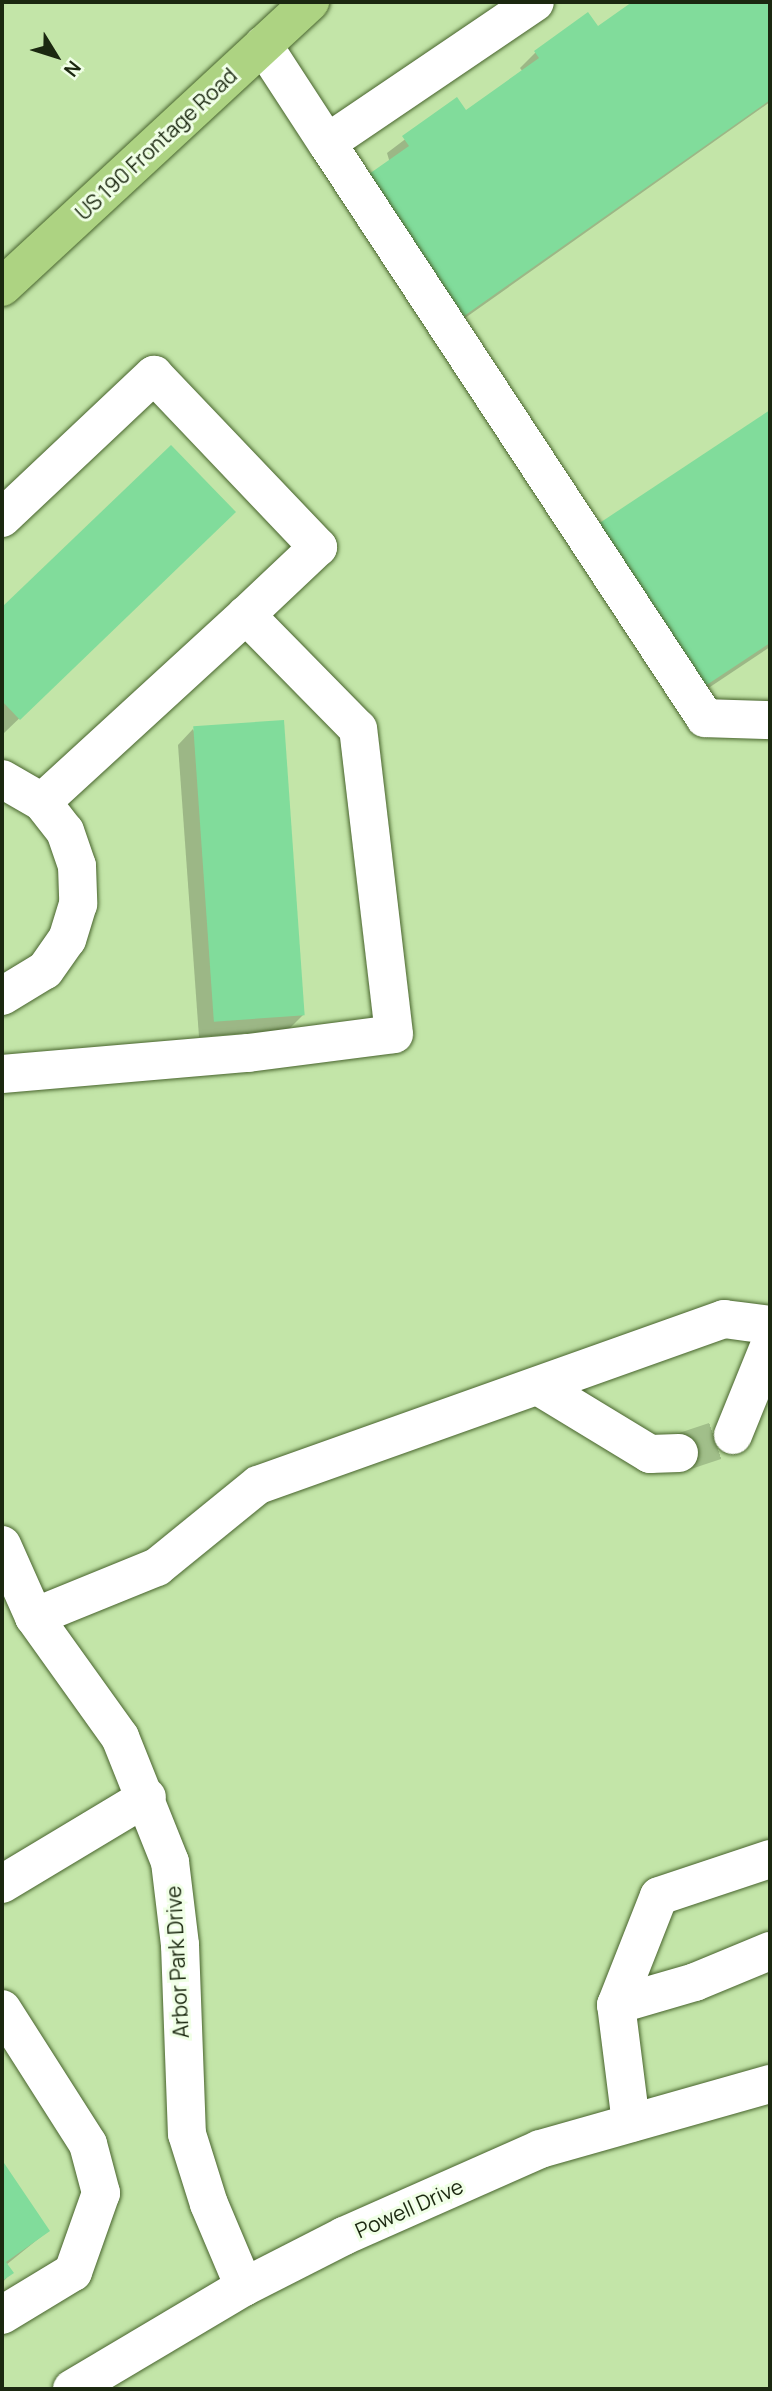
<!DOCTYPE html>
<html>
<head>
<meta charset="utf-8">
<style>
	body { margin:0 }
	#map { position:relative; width:772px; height:2391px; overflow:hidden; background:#c3e5a8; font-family:Manrope,sans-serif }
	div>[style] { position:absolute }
	.shadow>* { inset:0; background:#0003 }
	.building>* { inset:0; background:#81dc9b; transform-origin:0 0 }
	.minor-tunnel>* { height:38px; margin-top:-19px; transform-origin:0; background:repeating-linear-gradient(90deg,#a1bf8a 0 38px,transparent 0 57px) }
	.roads { filter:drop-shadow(0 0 2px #48642d) drop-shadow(0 0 2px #48642d) }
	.minor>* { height:38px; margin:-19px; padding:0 19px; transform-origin:19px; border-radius:19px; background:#fff }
	.major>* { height:38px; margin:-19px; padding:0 19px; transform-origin:19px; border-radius:19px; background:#add382 }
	span { translate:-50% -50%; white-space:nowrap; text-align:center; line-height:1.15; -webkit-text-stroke:6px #f0ffe6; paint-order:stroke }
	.street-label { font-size:21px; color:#1b2810 }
	.frame { position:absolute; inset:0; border:4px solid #1b2810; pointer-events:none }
	.north { position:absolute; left:21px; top:21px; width:70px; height:70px; -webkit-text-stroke:5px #f0ffe6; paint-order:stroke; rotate:128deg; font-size:19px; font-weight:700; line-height:28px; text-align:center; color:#1b2810 }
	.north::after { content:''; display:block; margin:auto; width:24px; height:32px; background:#1b2810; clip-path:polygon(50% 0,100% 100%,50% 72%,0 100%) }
</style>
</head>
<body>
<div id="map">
	<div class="shadow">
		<div style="clip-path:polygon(635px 2px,770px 2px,770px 102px,441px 335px,387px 153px,457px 100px,466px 113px,523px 72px,520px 68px,536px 52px,598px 29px)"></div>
		<div style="clip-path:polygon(770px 412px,770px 647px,680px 707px,590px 531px)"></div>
		<div style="clip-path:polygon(171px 447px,217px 528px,3px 734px,2px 610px)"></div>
		<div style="clip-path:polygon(193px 729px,304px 1014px,288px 1030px,199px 1037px,178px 745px)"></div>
		<div style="clip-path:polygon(2px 2164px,48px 2231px,6px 2265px,11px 2273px,2px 2283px)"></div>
	</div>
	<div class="building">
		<div style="clip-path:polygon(632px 2px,770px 2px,770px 100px,457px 321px,359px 181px,409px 146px,402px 136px,457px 97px,466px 110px,539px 58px,534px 51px,588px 12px,598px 26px)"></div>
		<div style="clip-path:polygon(770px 410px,770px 643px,696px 692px,589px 530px)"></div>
		<div style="clip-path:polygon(171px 445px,236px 512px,20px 720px,2px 701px,2px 607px)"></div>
		<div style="left:284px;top:720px;width:296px;height:91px;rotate:86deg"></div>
		<div style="clip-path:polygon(2px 2160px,50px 2231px,6px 2262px,14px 2273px,2px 2281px)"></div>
	</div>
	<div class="minor-tunnel">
		<div style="left:679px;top:1453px;width:57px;rotate:-18.4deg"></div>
	</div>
	<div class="roads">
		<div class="minor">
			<div style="left:263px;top:45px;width:117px;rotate:56.9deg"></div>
			<div style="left:327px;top:143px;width:251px;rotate:-34.1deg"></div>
			<div style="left:327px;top:143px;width:688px;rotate:56.68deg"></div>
			<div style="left:705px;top:718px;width:65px;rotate:1.8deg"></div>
			<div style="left:2px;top:518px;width:209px;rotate:-43.3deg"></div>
			<div style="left:154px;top:375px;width:238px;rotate:46.4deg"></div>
			<div style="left:318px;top:547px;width:99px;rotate:136.6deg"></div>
			<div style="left:2px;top:779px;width:46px;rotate:29.9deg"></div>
			<div style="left:42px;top:802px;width:37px;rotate:52deg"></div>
			<div style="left:65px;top:831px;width:37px;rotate:71deg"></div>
			<div style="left:77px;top:866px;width:38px;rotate:88deg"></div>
			<div style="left:78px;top:904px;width:37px;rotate:107deg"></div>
			<div style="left:67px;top:939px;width:38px;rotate:125deg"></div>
			<div style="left:45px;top:970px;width:50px;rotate:148.8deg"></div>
			<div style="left:2px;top:1074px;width:247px;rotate:-4.9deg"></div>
			<div style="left:248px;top:1053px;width:147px;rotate:-7.4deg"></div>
			<div style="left:394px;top:1034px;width:307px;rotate:-96.7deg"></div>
			<div style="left:358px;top:729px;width:160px;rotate:-134.5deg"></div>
			<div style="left:246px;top:615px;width:277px;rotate:137.5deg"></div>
			<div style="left:538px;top:1386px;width:131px;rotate:31.3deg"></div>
			<div style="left:650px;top:1454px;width:29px;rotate:-2deg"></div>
			<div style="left:733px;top:1435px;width:98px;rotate:-67.9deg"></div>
			<div style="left:2px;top:1545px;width:79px;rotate:66deg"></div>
			<div style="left:34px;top:1617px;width:148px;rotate:54.4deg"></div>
			<div style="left:120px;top:1737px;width:135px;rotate:68.2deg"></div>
			<div style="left:170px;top:1862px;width:84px;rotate:83.1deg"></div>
			<div style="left:180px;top:1945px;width:189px;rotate:87.9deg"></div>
			<div style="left:187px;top:2134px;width:73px;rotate:72.6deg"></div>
			<div style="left:209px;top:2204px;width:90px;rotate:67.1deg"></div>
			<div style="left:34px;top:1617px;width:133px;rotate:-22.1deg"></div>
			<div style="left:157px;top:1567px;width:130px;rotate:-39.1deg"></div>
			<div style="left:258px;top:1485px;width:495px;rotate:-19.6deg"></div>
			<div style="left:724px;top:1319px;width:46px;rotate:7.4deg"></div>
			<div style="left:2px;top:1884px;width:169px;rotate:-31deg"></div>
			<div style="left:616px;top:2005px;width:117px;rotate:-68.5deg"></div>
			<div style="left:659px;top:1896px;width:117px;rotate:-18.4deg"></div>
			<div style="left:2px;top:2009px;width:160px;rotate:57.5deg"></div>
			<div style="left:88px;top:2144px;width:51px;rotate:75.1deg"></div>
			<div style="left:101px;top:2193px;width:84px;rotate:109.5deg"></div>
			<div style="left:73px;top:2272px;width:83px;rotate:148.8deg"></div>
			<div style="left:631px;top:2123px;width:119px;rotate:-97.2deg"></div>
			<div style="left:616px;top:2005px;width:82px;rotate:-16.2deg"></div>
			<div style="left:695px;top:1982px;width:81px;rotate:-22.5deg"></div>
			<div style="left:72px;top:2389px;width:200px;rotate:-30.7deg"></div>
			<div style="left:244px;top:2287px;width:112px;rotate:-27deg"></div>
			<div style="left:344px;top:2236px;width:214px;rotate:-23.9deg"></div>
			<div style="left:540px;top:2149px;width:239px;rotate:-15.8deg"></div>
		</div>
		<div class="major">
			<div style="left:2px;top:287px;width:420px;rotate:-42.8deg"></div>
		</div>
	</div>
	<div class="street-label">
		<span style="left:156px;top:144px;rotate:-43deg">US 190 Frontage Road</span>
		<span style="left:177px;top:1962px;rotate:-93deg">Arbor Park Drive</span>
		<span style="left:409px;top:2208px;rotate:-24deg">Powell Drive</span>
	</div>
	<div class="frame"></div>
	<div class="north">N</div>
</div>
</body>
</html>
